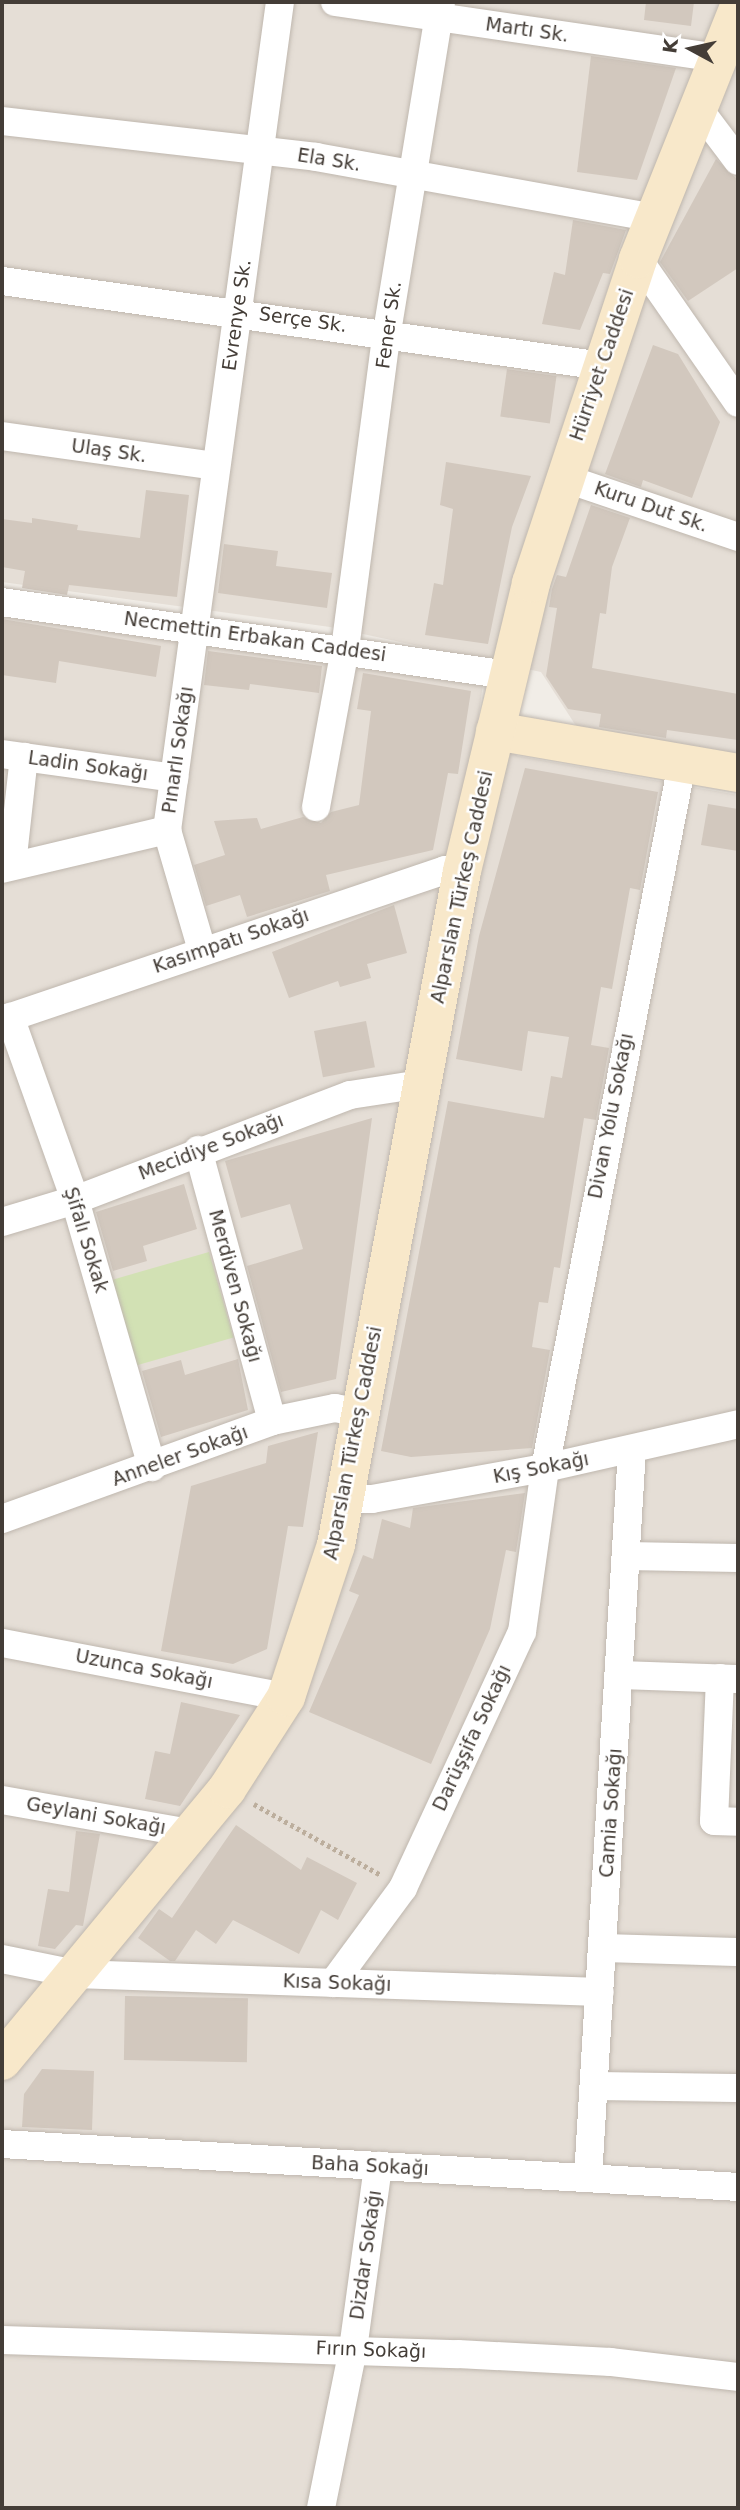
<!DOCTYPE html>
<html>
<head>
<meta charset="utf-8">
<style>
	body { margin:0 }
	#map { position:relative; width:740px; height:2510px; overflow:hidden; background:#f1ede7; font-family:"DejaVu Sans",sans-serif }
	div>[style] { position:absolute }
	.residential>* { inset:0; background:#e5ded6 }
	.green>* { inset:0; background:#d2e1b4; transform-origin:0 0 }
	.building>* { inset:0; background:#d2c8be; transform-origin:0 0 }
	.path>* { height:4.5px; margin-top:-2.25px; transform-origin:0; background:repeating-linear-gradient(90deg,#bcae9d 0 3.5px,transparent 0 7px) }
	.roads { filter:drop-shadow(0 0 2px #bfb7ae) drop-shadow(0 0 2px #bfb7ae) }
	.street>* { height:28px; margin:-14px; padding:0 14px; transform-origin:14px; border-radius:14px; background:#fff }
	.secondary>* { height:38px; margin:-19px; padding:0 19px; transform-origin:19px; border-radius:19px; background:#f8e8ca }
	span { translate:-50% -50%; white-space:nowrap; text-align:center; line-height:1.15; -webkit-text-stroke:5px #fff; paint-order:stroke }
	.street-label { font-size:19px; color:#443d37 }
	.frame { position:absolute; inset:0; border:4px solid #443d37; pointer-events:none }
	.north { position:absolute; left:656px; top:14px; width:70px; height:70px; -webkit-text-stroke:5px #fff; paint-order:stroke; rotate:278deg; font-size:19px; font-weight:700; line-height:28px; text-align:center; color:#443d37 }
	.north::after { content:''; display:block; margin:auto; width:24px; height:32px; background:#443d37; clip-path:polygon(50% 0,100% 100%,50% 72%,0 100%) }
</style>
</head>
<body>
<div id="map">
	<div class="residential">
		<div style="clip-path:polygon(2px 2px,738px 2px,738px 757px,580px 732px,541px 672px,330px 627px,2px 582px)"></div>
		<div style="clip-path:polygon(2px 610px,483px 684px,477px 728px,518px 756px,738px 795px,738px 2508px,2px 2508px)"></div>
	</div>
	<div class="green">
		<div style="left:209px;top:1252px;width:89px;height:104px;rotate:74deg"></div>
	</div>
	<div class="building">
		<div style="clip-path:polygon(646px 2px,694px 2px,691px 26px,644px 20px)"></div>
		<div style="clip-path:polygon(591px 56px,676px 68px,637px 180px,577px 172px)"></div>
		<div style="clip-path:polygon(716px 159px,738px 180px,738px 268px,688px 301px,660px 262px)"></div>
		<div style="clip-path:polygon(573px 220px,626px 230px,610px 274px,603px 273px,580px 330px,542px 324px,554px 272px,565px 275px)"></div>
		<div style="clip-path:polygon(653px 345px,678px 354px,720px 422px,692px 498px,643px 480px,641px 487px,605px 474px)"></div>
		<div style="left:507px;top:369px;width:50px;height:48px;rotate:8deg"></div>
		<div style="clip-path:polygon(446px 462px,531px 476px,512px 527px,488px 644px,425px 635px,434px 583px,443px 585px,453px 509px,440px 505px)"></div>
		<div style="clip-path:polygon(146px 490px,189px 495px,177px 597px,69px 585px,67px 595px,22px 588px,25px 571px,2px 567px,2px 519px,32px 523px,32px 518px,78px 525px,77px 530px,140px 538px)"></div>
		<div style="clip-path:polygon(591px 505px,630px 518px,612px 567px,606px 614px,600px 613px,592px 668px,738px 694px,738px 740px,667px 730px,666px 738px,599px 727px,601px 714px,568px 709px,546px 676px,557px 608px,549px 607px,552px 589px,557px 575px,566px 577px)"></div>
		<div style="clip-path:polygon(224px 544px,278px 551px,276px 566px,332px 573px,327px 608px,218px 593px)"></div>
		<div style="clip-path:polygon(2px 619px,161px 646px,156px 677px,59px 661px,56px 683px,2px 675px)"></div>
		<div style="clip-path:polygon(208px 651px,322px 666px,319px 693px,250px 684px,249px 690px,204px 685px)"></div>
		<div style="clip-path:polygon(363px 673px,471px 691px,458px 774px,448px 773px,433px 850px,326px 875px,330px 891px,247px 917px,240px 895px,206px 906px,194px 865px,225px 855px,214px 821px,257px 818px,261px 829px,303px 817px,321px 823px,331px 812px,359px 805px,371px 711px,357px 709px)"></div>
		<div style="clip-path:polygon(525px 768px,658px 792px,640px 890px,630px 888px,612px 989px,601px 987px,591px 1045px,609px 1048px,596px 1120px,584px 1118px,560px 1268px,554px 1267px,548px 1303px,539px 1302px,532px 1347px,550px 1350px,532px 1448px,411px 1457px,381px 1451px,448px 1101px,544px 1118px,551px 1076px,562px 1078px,569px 1037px,528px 1031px,522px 1071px,456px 1059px,479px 936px)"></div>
		<div style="clip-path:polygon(708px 804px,738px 809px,738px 851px,701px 845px)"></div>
		<div style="clip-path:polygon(394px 905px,407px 953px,367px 964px,371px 978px,340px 987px,338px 981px,289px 998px,272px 952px)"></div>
		<div style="left:366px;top:1021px;width:47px;height:53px;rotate:79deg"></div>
		<div style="clip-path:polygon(372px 1118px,336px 1379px,281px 1392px,247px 1266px,303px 1249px,290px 1204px,241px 1218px,225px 1161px)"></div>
		<div style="clip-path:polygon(184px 1184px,197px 1229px,143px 1246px,147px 1261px,113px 1271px,96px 1212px)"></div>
		<div style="clip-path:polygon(238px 1359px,248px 1410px,161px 1437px,142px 1371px,181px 1360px,185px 1375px)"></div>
		<div style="clip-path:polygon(318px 1432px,303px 1527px,288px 1526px,267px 1649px,233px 1664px,161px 1651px,191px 1486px,266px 1463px,268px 1446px)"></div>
		<div style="clip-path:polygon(525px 1493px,516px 1552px,506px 1550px,490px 1629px,431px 1764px,309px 1712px,359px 1595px,349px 1591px,363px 1555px,373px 1559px,382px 1519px,410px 1528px,413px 1508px)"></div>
		<div style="clip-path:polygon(181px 1702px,240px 1715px,180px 1806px,145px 1799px,155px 1751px,170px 1754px)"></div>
		<div style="clip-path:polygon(236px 1825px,301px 1870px,307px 1857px,357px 1883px,338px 1920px,321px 1910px,299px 1954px,233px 1920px,216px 1944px,196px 1930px,175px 1961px,170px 1961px,138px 1938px,159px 1909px,172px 1918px)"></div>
		<div style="clip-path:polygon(76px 1831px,100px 1834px,83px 1926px,76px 1925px,55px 1949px,38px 1946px,48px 1889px,69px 1892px)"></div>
		<div style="left:125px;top:1996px;width:123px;height:64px;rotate:1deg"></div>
		<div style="clip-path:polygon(42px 2069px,94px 2071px,92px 2130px,22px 2127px,24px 2094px)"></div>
	</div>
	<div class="path">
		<div style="left:254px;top:1804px;width:145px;rotate:29.2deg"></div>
	</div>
	<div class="roads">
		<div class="street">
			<div style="left:335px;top:2px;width:388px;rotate:8.3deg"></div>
			<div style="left:698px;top:108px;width:66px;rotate:53deg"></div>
			<div style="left:2px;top:121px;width:316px;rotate:6.5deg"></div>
			<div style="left:316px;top:157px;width:343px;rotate:10.2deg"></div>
			<div style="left:638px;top:259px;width:175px;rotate:55.2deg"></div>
			<div style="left:2px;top:281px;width:607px;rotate:8.05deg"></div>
			<div style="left:2px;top:436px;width:216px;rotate:8deg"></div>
			<div style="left:564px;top:478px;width:184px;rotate:18.7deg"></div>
			<div style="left:2px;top:602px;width:511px;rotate:8.21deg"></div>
			<div style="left:2px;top:754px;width:174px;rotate:7.9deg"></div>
			<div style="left:316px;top:807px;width:161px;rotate:-79.6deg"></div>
			<div style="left:345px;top:649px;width:320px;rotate:-82.5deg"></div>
			<div style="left:387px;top:332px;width:334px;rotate:-80.7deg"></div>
			<div style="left:12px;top:865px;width:109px;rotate:-83.7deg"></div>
			<div style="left:2px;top:869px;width:170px;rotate:-13.3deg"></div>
			<div style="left:202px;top:950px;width:125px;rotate:-106.3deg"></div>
			<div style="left:167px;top:830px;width:836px;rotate:-82.23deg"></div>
			<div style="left:10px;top:1017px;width:194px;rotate:70.4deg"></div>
			<div style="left:75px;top:1200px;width:278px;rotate:73.9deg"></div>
			<div style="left:2px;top:1020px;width:468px;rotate:-18.7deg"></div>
			<div style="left:445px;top:870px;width:17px;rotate:3deg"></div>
			<div style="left:198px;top:1150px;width:281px;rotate:74.7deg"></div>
			<div style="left:2px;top:1222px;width:76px;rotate:-16.8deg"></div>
			<div style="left:75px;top:1200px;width:294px;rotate:-20.9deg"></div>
			<div style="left:350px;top:1095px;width:73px;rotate:-8.7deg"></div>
			<div style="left:343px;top:1499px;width:29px"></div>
			<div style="left:372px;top:1499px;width:176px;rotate:-10.2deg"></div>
			<div style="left:545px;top:1468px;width:198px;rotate:-12.8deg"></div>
			<div style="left:2px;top:1519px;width:287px;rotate:-19.9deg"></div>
			<div style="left:272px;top:1421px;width:64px;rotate:-11.7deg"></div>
			<div style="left:335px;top:1408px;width:25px;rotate:11deg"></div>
			<div style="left:626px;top:1556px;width:112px;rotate:1deg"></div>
			<div style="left:2px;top:1643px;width:289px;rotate:10.8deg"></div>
			<div style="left:620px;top:1675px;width:116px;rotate:2deg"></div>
			<div style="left:720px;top:1678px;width:143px;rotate:92.4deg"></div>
			<div style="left:714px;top:1821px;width:24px;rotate:2deg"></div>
			<div style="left:2px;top:1800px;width:191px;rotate:10deg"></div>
			<div style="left:602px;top:1948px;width:136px;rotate:1.7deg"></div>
			<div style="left:2px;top:1959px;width:75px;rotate:11.6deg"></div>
			<div style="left:75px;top:1974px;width:525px;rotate:1.96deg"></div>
			<div style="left:333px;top:1983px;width:118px;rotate:-53.6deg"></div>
			<div style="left:403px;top:1888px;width:282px;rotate:-65.1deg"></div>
			<div style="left:522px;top:1632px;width:166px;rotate:-82deg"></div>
			<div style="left:545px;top:1468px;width:717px;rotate:-78.99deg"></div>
			<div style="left:594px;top:2086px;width:144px;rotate:0.8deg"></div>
			<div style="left:2px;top:2144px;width:737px;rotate:3.34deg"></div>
			<div style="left:588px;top:2177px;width:729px;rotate:-86.54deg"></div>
			<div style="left:2px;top:2340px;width:456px;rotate:1.8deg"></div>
			<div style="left:458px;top:2354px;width:153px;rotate:3deg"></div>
			<div style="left:611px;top:2362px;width:128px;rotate:6.7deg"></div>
			<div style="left:321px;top:2508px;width:162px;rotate:-78.6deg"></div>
			<div style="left:353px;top:2349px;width:185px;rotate:-82.2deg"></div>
		</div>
		<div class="secondary">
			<div style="left:495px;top:731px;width:247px;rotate:9.8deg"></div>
			<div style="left:2px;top:2061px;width:353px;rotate:-50.4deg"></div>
			<div style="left:227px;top:1789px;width:109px;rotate:-57.3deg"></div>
			<div style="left:286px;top:1697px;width:160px;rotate:-71.8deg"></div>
			<div style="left:336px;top:1545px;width:686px;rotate:-79.41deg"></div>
			<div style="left:462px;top:871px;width:296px;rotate:-76.5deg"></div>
			<div style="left:531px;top:583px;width:341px;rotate:-71.7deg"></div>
			<div style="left:638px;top:259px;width:269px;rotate:-68.2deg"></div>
		</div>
	</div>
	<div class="street-label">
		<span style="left:527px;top:30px;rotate:8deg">Martı Sk.</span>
		<span style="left:329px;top:160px;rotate:9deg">Ela Sk.</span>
		<span style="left:237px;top:315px;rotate:-82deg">Evrenye Sk.</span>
		<span style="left:303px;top:320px;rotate:8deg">Serçe Sk.</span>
		<span style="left:389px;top:325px;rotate:-82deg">Fener Sk.</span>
		<span style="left:602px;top:365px;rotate:-71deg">Hürriyet Caddesi</span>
		<span style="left:109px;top:451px;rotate:8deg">Ulaş Sk.</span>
		<span style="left:651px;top:507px;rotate:19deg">Kuru Dut Sk.</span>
		<span style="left:255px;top:637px;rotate:8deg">Necmettin Erbakan Caddesi</span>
		<span style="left:178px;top:750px;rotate:-82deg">Pınarlı Sokağı</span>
		<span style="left:88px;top:766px;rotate:8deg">Ladin Sokağı</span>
		<span style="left:462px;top:887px;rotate:-78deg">Alparslan Türkeş Caddesi</span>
		<span style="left:231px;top:941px;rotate:-19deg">Kasımpatı Sokağı</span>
		<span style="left:611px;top:1116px;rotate:-79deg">Divan Yolu Sokağı</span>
		<span style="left:211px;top:1147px;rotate:-21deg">Mecidiye Sokağı</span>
		<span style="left:86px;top:1240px;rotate:73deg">Şifalı Sokak</span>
		<span style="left:235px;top:1286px;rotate:75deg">Merdiven Sokağı</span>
		<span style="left:353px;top:1443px;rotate:-79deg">Alparslan Türkeş Caddesi</span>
		<span style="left:180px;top:1456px;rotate:-20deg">Anneler Sokağı</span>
		<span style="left:541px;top:1468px;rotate:-11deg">Kış Sokağı</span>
		<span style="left:144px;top:1669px;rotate:11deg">Uzunca Sokağı</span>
		<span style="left:472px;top:1738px;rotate:-65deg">Darüşşifa Sokağı</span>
		<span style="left:611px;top:1813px;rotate:-86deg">Camia Sokağı</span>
		<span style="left:96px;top:1816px;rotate:10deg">Geylani Sokağı</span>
		<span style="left:337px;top:1983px;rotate:2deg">Kısa Sokağı</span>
		<span style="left:370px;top:2166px;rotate:3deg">Baha Sokağı</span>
		<span style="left:366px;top:2255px;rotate:-82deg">Dizdar Sokağı</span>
		<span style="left:371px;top:2350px;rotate:2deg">Fırın Sokağı</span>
	</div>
	<div class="frame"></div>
	<div class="north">K</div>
</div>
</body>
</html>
